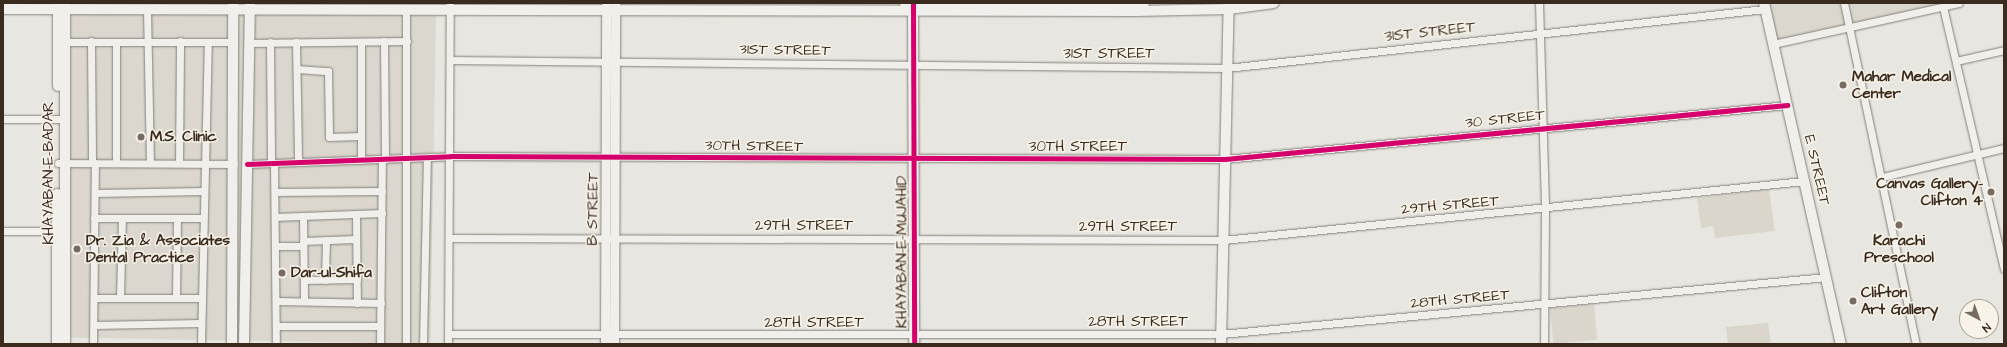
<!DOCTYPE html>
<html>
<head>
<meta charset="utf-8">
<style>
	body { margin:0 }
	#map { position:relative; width:2007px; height:347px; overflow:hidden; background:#e8e6e0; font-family:"Architects Daughter",sans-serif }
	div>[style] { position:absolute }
	.built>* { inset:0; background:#dbd7ce; transform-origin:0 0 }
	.green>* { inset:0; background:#dad6cc; transform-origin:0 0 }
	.roads { filter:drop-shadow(0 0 1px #84807a) drop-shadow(0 0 1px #84807a) }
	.minor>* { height:7px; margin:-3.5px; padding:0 3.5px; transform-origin:3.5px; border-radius:3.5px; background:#f0efeb }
	.tertiary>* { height:9px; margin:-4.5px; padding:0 4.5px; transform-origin:4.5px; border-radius:4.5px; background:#f0efeb }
	.secondary>* { height:10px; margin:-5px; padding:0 5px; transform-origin:5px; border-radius:5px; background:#f0efeb }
	.cycleway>* { height:5px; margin:-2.5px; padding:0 2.5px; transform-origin:2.5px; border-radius:2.5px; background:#d6006c }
	.dots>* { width:11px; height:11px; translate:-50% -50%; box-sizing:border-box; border:2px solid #f7f3e8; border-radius:50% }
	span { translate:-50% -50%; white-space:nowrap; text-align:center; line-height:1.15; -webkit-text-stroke:3px #f7f3e8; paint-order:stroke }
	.street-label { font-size:15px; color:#3b2a1e }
	.poi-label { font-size:15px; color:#3b2a1e; font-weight:700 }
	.left { translate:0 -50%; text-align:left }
	.right { translate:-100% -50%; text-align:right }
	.frame { position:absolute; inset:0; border:4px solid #3b2a1e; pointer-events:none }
	.north { position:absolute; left:1959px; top:299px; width:40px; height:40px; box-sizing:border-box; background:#f7f3e8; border:1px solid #aca397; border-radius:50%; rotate:139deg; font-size:11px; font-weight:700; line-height:16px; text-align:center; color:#3b2a1e }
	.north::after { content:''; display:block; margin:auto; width:14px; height:18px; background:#786c62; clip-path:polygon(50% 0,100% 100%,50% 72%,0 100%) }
</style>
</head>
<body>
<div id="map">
	<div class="built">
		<div style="clip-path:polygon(1764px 3px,1958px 3px,1773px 44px)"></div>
		<div style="left:436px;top:13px;width:331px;height:365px;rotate:91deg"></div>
	</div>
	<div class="green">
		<div style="clip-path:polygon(1769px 189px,1775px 231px,1715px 238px,1713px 226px,1701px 228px,1697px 198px)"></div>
		<div style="left:1594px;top:304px;width:36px;height:44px;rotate:85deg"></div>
		<div style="clip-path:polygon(1768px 323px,1771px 344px,1728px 344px,1726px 327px)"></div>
	</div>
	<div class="roads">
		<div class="minor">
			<div style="left:1539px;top:3px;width:206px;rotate:88.3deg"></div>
			<div style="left:1545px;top:209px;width:135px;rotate:90.4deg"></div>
			<div style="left:1844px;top:3px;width:349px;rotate:78.1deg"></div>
			<div style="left:1943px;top:7px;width:269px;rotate:76.9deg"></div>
			<div style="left:147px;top:9px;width:154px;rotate:88.9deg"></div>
			<div style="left:91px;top:41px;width:121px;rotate:89.5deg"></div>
			<div style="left:384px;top:41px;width:118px;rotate:89.5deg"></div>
			<div style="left:62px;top:42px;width:171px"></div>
			<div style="left:116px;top:42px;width:121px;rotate:90deg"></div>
			<div style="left:270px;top:42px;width:121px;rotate:89.5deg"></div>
			<div style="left:296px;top:42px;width:119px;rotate:89deg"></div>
			<div style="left:361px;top:42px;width:118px;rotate:90deg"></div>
			<div style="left:248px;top:43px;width:159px;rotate:-0.7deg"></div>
			<div style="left:1773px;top:44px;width:190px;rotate:-12.4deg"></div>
			<div style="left:450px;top:60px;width:777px;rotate:0.59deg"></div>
			<div style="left:1227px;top:68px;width:541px;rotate:-6.26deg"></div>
			<div style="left:1956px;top:61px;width:49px;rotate:-12.9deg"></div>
			<div style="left:297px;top:69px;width:31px;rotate:4deg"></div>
			<div style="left:328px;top:71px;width:66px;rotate:89.1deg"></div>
			<div style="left:329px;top:137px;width:32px;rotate:-2deg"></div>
			<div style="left:3px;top:119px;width:60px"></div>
			<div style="left:58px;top:163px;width:176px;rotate:0.3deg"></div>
			<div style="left:179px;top:163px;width:122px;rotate:-89.5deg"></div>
			<div style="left:274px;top:163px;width:181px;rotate:89.4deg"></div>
			<div style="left:247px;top:164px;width:204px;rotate:-2.2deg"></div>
			<div style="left:451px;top:156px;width:774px;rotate:0.22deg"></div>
			<div style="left:1225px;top:159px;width:565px;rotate:-5.49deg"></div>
			<div style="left:1882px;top:177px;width:125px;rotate:-13.4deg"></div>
			<div style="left:275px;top:192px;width:107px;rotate:-0.5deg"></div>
			<div style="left:95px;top:193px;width:109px;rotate:-1.1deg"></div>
			<div style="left:356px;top:214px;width:89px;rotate:89.4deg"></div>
			<div style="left:303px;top:216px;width:85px;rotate:89.3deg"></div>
			<div style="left:275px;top:217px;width:107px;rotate:-2.1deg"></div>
			<div style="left:94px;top:218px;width:109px"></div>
			<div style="left:3px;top:231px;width:53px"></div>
			<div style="left:449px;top:238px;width:774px;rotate:0.15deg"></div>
			<div style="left:1223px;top:240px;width:584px;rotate:-5.8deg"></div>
			<div style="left:303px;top:241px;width:53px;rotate:-2.2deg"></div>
			<div style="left:276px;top:246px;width:27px"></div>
			<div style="left:304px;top:280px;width:53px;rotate:-1.1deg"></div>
			<div style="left:325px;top:280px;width:40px;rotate:-88.6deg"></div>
			<div style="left:94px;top:298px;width:108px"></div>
			<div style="left:120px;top:298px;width:80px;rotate:-88.6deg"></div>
			<div style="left:176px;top:298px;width:80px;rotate:-89.3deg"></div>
			<div style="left:277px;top:301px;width:104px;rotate:1.1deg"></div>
			<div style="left:94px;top:325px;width:107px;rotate:-1.1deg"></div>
			<div style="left:276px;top:326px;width:104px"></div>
			<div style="left:448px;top:334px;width:773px"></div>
			<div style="left:1221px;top:334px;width:608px;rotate:-5.38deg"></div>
			<div style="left:93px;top:344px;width:181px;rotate:-89.4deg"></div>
			<div style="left:201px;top:344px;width:302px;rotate:-88.7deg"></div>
			<div style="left:380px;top:344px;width:185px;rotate:-89.4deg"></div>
			<div style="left:406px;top:344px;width:334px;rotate:-90deg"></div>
			<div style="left:423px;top:344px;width:186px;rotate:-88.8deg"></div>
			<div style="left:448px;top:344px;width:341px;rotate:-89.7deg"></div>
		</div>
		<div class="tertiary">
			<div style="left:605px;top:344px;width:341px;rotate:-89.8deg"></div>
			<div style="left:614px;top:344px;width:341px;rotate:-89.8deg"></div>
		</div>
		<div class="secondary">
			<div style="left:65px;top:3px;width:341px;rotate:90deg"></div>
			<div style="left:905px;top:3px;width:239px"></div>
			<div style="left:913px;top:3px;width:341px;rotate:89.8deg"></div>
			<div style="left:1764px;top:3px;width:350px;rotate:77.3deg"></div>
			<div style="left:3px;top:9px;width:1133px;rotate:0.1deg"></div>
			<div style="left:1136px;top:11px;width:93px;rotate:-1.2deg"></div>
			<div style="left:1229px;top:9px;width:45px;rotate:-7.6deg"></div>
			<div style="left:58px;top:86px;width:83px;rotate:-90deg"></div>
			<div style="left:57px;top:344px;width:150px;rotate:-90deg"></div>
			<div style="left:232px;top:344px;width:341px;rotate:-89.8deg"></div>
			<div style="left:244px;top:344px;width:341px;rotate:-89deg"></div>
			<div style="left:1221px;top:344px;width:340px;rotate:-88.7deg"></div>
		</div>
	</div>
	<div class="cycleway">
		<div style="left:913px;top:3px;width:341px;rotate:89.8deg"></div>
		<div style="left:247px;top:164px;width:204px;rotate:-2.2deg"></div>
		<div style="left:451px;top:156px;width:774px;rotate:0.22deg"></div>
		<div style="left:1225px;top:159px;width:565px;rotate:-5.49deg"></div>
	</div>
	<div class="dots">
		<div style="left:1843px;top:85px;background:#786c62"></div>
		<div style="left:141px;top:137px;background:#786c62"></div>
		<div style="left:1991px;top:192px;background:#786c62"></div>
		<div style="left:1899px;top:225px;background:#786c62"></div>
		<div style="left:77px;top:249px;background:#786c62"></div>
		<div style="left:282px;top:273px;background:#786c62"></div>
		<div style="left:1853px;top:301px;background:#786c62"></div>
	</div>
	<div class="street-label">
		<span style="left:1430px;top:32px;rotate:-6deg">31ST STREET</span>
		<span style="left:785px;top:50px;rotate:1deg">31ST STREET</span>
		<span style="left:1109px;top:54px">31ST STREET</span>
		<span style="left:1505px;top:119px;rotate:-6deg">30 STREET</span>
		<span style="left:754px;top:146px;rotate:1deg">30TH STREET</span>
		<span style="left:1078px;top:147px">30TH STREET</span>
		<span style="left:1817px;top:170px;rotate:77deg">E STREET</span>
		<span style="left:49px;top:173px;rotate:-90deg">KHAYABAN-E-BADAR</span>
		<span style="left:1450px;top:205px;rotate:-5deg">29TH STREET</span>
		<span style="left:593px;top:209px;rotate:-89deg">B STREET</span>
		<span style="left:804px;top:226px">29TH STREET</span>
		<span style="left:1128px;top:227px">29TH STREET</span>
		<span style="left:902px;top:252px;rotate:-90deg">KHAYABAN-E-MUJAHID</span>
		<span style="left:1460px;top:299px;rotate:-5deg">28TH STREET</span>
		<span style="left:1138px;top:322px">28TH STREET</span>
		<span style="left:814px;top:323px">28TH STREET</span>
	</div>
	<div class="poi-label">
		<span class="left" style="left:1852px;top:85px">Mahar Medical<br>Center</span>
		<span class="left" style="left:150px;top:137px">M.S. Clinic</span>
		<span class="right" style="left:1983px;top:192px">Canvas Gallery-<br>Clifton 4</span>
		<span class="left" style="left:86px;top:249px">Dr. Zia &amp; Associates<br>Dental Practice</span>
		<span style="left:1899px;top:249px">Karachi<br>Preschool</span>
		<span class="left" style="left:291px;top:273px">Dar-ul-Shifa</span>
		<span class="left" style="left:1861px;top:301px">Clifton<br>Art Gallery</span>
	</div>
	<div class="frame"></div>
	<div class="north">N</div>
</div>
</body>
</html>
